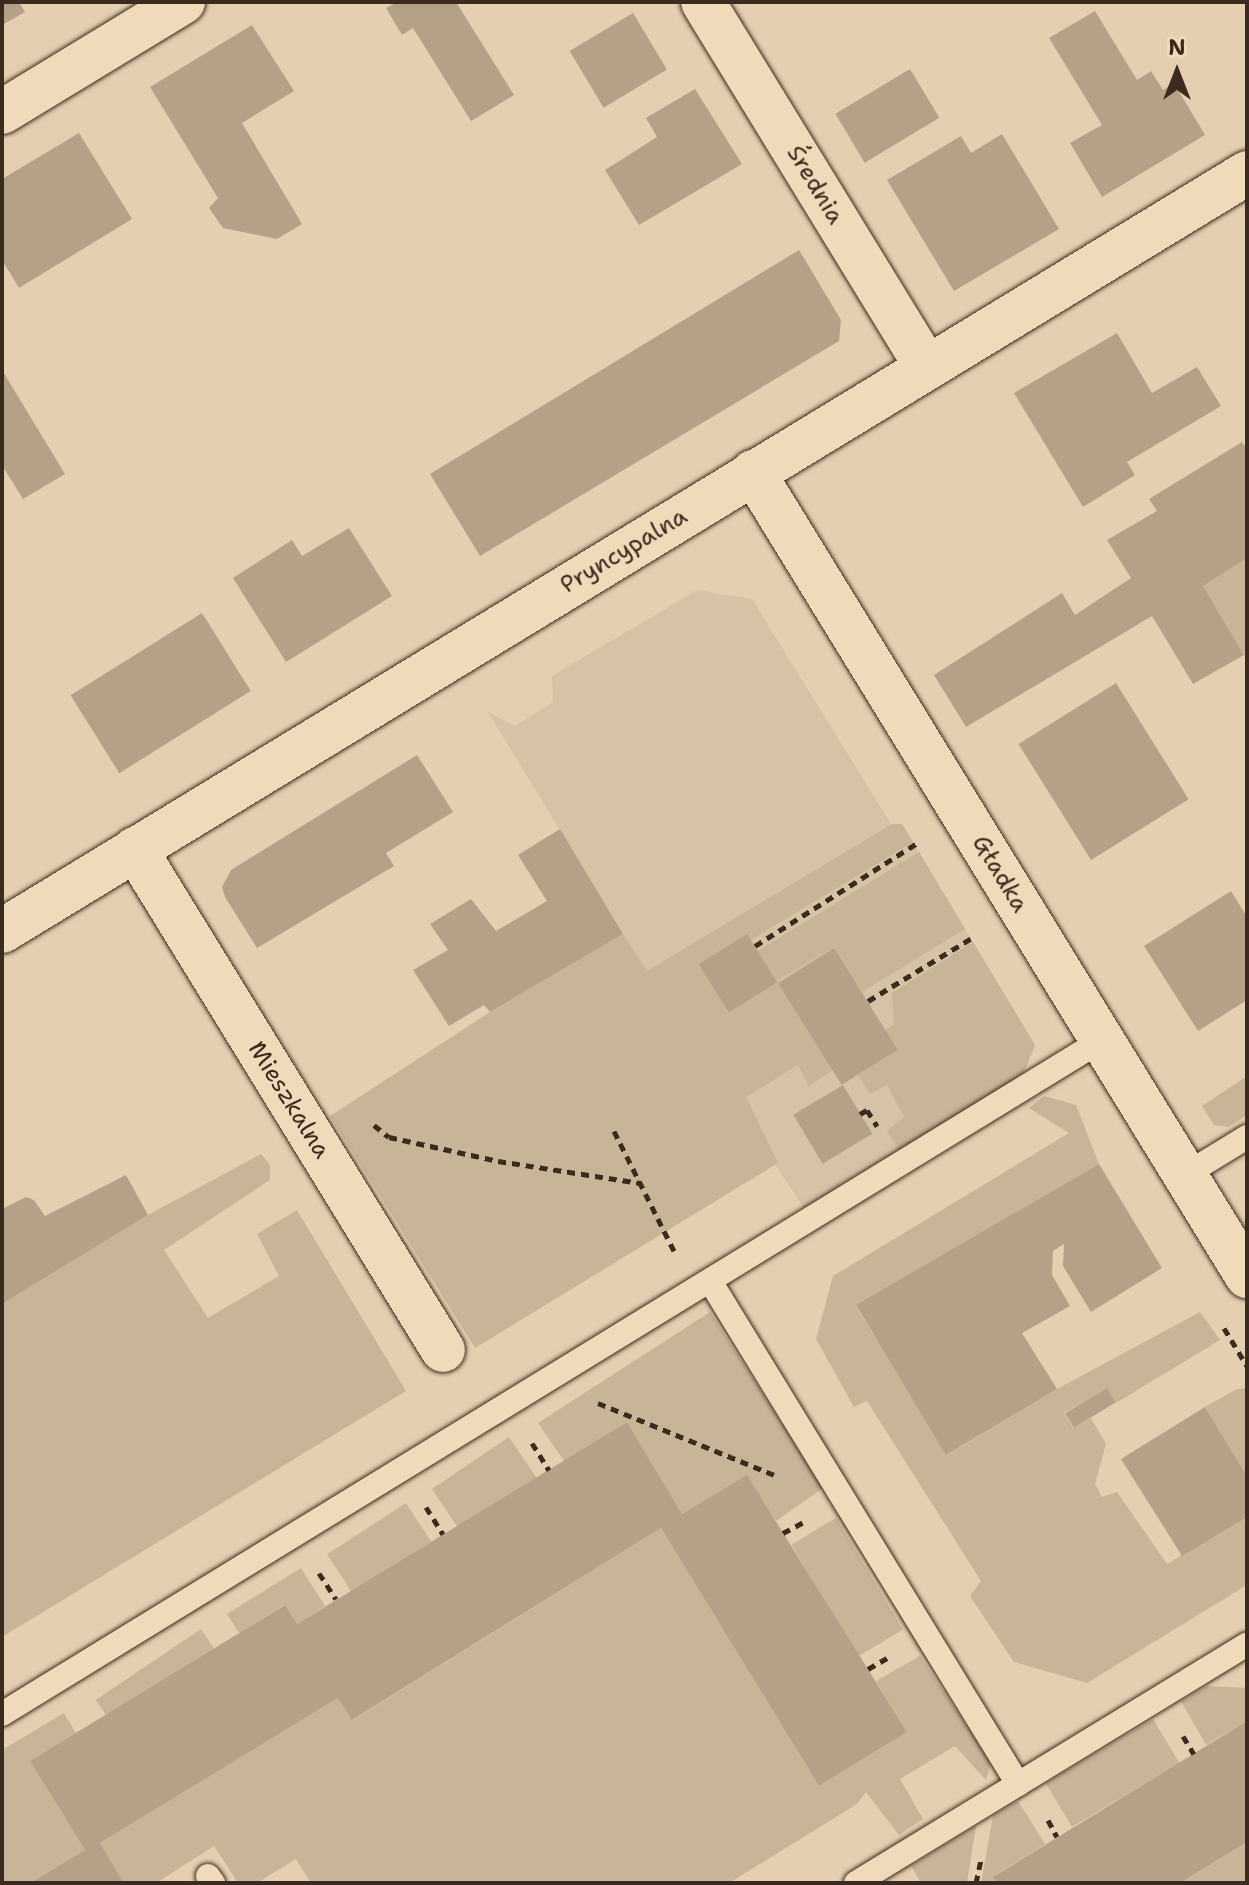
<!DOCTYPE html>
<html>
<head>
<meta charset="utf-8">
<style>
	body { margin:0 }
	#map { position:relative; width:1249px; height:1885px; overflow:hidden; background:#e4d0b0; font-family:"Shantell Sans",sans-serif }
	div>[style] { position:absolute }
	.built>* { inset:0; background:#d6c2a4 }
	.green>* { inset:0; background:#c8b497; transform-origin:0 0 }
	.building>* { inset:0; background:#b5a187; transform-origin:0 0 }
	.path>* { height:5px; margin-top:-2.5px; transform-origin:0; background:repeating-linear-gradient(90deg,#3b2a1e 0 8px,transparent 0 14px) }
	.roads { filter:drop-shadow(0 0 2px #3b2a1e) drop-shadow(0 0 2px #3b2a1e) }
	.lane>* { height:24px; margin:-12px; padding:0 12px; transform-origin:12px; border-radius:12px; background:#efdab9 }
	.street>* { height:44px; margin:-22px; padding:0 22px; transform-origin:22px; border-radius:22px; background:#efdab9 }
	.secondary>* { height:44px; margin:-22px; padding:0 22px; transform-origin:22px; border-radius:22px; background:#efdab9 }
	span { translate:-50% -50%; white-space:nowrap; text-align:center; line-height:1.15; -webkit-text-stroke:8px #efdab9; paint-order:stroke }
	.street-label { font-size:24px; color:#3b2a1e }
	.frame { position:absolute; inset:0; border:4px solid #3b2a1e; pointer-events:none }
	.north { position:absolute; left:1137px; top:32px; width:80px; height:80px; -webkit-text-stroke:6px #efdab9; paint-order:stroke; rotate:0deg; font-size:22px; font-weight:700; line-height:32px; text-align:center; color:#3b2a1e }
	.north::after { content:''; display:block; margin:auto; width:28px; height:36px; background:#3b2a1e; clip-path:polygon(50% 0,100% 100%,50% 72%,0 100%) }
</style>
</head>
<body>
<div id="map">
	<div class="built">
		<div style="clip-path:polygon(697px 590px,752px 599px,891px 824px,902px 824px,1035px 1045px,1023px 1075px,804px 1208px,646px 971px,488px 712px,515px 726px,553px 702px,552px 676px)"></div>
	</div>
	<div class="green">
		<div style="clip-path:polygon(1247px 558px,1247px 660px,1203px 586px)"></div>
		<div style="clip-path:polygon(892px 824px,902px 824px,913px 842px,751px 940px,747px 935px,700px 964px,728px 1012px,777px 982px,758px 951px,919px 852px,965px 929px,862px 992px,833px 948px,777px 981px,833px 1070px,809px 1086px,798px 1065px,746px 1097px,778px 1163px,475px 1348px,330px 1116px,490px 1012px,623px 934px,647px 971px)"></div>
		<div style="clip-path:polygon(973px 942px,1035px 1045px,1023px 1075px,899px 1151px,887px 1131px,904px 1117px,887px 1085px,870px 1094px,858px 1075px,885px 1030px,894px 1025px,892px 993px)"></div>
		<div style="clip-path:polygon(1247px 1076px,1247px 1115px,1228px 1127px,1214px 1125px,1202px 1106px)"></div>
		<div style="clip-path:polygon(1044px 1096px,1076px 1105px,1099px 1164px,856px 1306px,947px 1455px,1057px 1389px,1200px 1312px,1220px 1340px,1116px 1403px,1107px 1388px,1064px 1413px,1073px 1428px,1091px 1418px,1106px 1444px,1095px 1484px,1102px 1497px,1117px 1492px,1167px 1564px,1247px 1517px,1247px 1585px,1087px 1683px,1014px 1662px,970px 1596px,981px 1581px,867px 1401px,854px 1407px,816px 1339px,833px 1276px,1069px 1133px,1029px 1108px)"></div>
		<div style="clip-path:polygon(261px 1154px,270px 1165px,270px 1180px,164px 1250px,208px 1318px,279px 1276px,257px 1234px,297px 1210px,406px 1391px,2px 1637px,2px 1304px,148px 1215px)"></div>
		<div style="clip-path:polygon(710px 1312px,823px 1488px,776px 1521px,747px 1476px,682px 1514px,627px 1422px,564px 1461px,538px 1423px)"></div>
		<div style="clip-path:polygon(1247px 1388px,1247px 1476px,1205px 1407px,1237px 1389px)"></div>
		<div style="left:509px;top:1437px;width:50px;height:93px;rotate:56deg"></div>
		<div style="left:406px;top:1503px;width:46px;height:94px;rotate:57deg"></div>
		<div style="left:836px;top:1518px;width:130px;height:52px;rotate:59deg"></div>
		<div style="clip-path:polygon(661px 1528px,819px 1786px,907px 1732px,876px 1681px,920px 1656px,991px 1763px,986px 1780px,955px 1746px,900px 1779px,923px 1819px,899px 1835px,866px 1792px,857px 1804px,729px 1883px,311px 1883px,296px 1859px,257px 1883px,238px 1883px,214px 1846px,156px 1883px,124px 1883px,100px 1843px,338px 1698px,353px 1720px)"></div>
		<div style="clip-path:polygon(301px 1568px,325px 1606px,297px 1624px,284px 1605px,239px 1633px,227px 1614px)"></div>
		<div style="left:201px;top:1629px;width:23px;height:127px;rotate:56deg"></div>
		<div style="clip-path:polygon(1207px 1686px,1247px 1688px,1247px 1721px,1206px 1745px,1181px 1701px)"></div>
		<div style="clip-path:polygon(64px 1713px,76px 1733px,30px 1761px,85px 1850px,30px 1883px,2px 1883px,2px 1750px)"></div>
		<div style="left:1153px;top:1719px;width:51px;height:125px;rotate:59deg"></div>
		<div style="clip-path:polygon(1018px 1801px,1045px 1844px,994px 1876px,997px 1883px,981px 1883px,993px 1816px)"></div>
		<div style="clip-path:polygon(976px 1826px,967px 1883px,921px 1883px,911px 1866px)"></div>
		<div style="clip-path:polygon(1247px 1842px,1247px 1883px,1180px 1883px,1192px 1876px)"></div>
	</div>
	<div class="building">
		<div style="clip-path:polygon(2px 2px,19px 2px,25px 12px,2px 25px)"></div>
		<div style="clip-path:polygon(397px 2px,456px 2px,514px 95px,471px 121px,413px 28px,402px 35px,386px 8px)"></div>
		<div style="clip-path:polygon(1095px 11px,1137px 80px,1151px 71px,1163px 90px,1174px 83px,1205px 135px,1102px 197px,1070px 143px,1102px 125px,1049px 38px)"></div>
		<div style="left:633px;top:13px;width:66px;height:74px;rotate:59deg"></div>
		<div style="clip-path:polygon(252px 25px,294px 91px,242px 123px,302px 224px,277px 239px,223px 228px,209px 208px,218px 198px,150px 87px)"></div>
		<div style="left:910px;top:69px;width:57px;height:87px;rotate:59deg"></div>
		<div style="clip-path:polygon(695px 89px,742px 164px,639px 225px,605px 170px,657px 137px,646px 118px)"></div>
		<div style="clip-path:polygon(79px 133px,132px 219px,19px 288px,2px 260px,2px 179px)"></div>
		<div style="clip-path:polygon(1002px 134px,1059px 229px,954px 291px,887px 180px,961px 136px,971px 153px)"></div>
		<div style="clip-path:polygon(799px 250px,841px 320px,839px 341px,480px 556px,430px 474px)"></div>
		<div style="clip-path:polygon(1117px 333px,1152px 393px,1197px 367px,1221px 406px,1127px 462px,1135px 475px,1083px 507px,1014px 393px)"></div>
		<div style="clip-path:polygon(2px 370px,65px 474px,23px 499px,2px 465px)"></div>
		<div style="clip-path:polygon(1242px 442px,1247px 449px,1247px 558px,1203px 586px,1244px 655px,1193px 684px,1152px 616px,966px 727px,934px 675px,1062px 593px,1075px 615px,1131px 578px,1107px 540px,1157px 511px,1149px 499px)"></div>
		<div style="clip-path:polygon(349px 528px,392px 596px,286px 662px,233px 578px,292px 540px,302px 556px)"></div>
		<div style="left:202px;top:613px;width:92px;height:155px;rotate:58deg"></div>
		<div style="left:1116px;top:683px;width:137px;height:115px;rotate:58deg"></div>
		<div style="clip-path:polygon(417px 755px,453px 812px,386px 853px,394px 866px,257px 948px,225px 897px,222px 887px,231px 870px)"></div>
		<div style="clip-path:polygon(560px 829px,623px 934px,490px 1012px,484px 1005px,449px 1026px,413px 970px,448px 950px,430px 924px,471px 899px,496px 931px,547px 901px,518px 855px)"></div>
		<div style="clip-path:polygon(1231px 891px,1247px 917px,1247px 1000px,1198px 1031px,1144px 946px)"></div>
		<div style="left:747px;top:934px;width:57px;height:57px;rotate:58deg"></div>
		<div style="left:834px;top:948px;width:120px;height:66px;rotate:58deg"></div>
		<div style="left:843px;top:1085px;width:57px;height:58px;rotate:59deg"></div>
		<div style="clip-path:polygon(1099px 1164px,1162px 1268px,1091px 1312px,1063px 1266px,1064px 1244px,1053px 1251px,1052px 1275px,1070px 1306px,1022px 1333px,1057px 1389px,946px 1455px,856px 1305px)"></div>
		<div style="clip-path:polygon(126px 1175px,148px 1215px,2px 1304px,2px 1209px,26px 1197px,34px 1200px,45px 1216px)"></div>
		<div style="left:1107px;top:1388px;width:17px;height:49px;rotate:59deg"></div>
		<div style="clip-path:polygon(1205px 1407px,1247px 1476px,1247px 1517px,1182px 1556px,1121px 1459px)"></div>
		<div style="clip-path:polygon(627px 1422px,682px 1514px,747px 1475px,907px 1732px,819px 1786px,661px 1528px,352px 1720px,338px 1698px,100px 1843px,124px 1883px,30px 1883px,85px 1850px,30px 1761px,285px 1605px,297px 1624px)"></div>
		<div style="clip-path:polygon(1247px 1721px,1247px 1842px,1180px 1883px,997px 1883px,993px 1877px)"></div>
	</div>
	<div class="path">
		<div style="left:755px;top:946px;width:191px;rotate:-32.4deg"></div>
		<div style="left:868px;top:1001px;width:125px;rotate:-31.3deg"></div>
		<div style="left:860px;top:1114px;width:8px;rotate:-30deg"></div>
		<div style="left:867px;top:1110px;width:19px;rotate:58deg"></div>
		<div style="left:374px;top:1125px;width:19px;rotate:39deg"></div>
		<div style="left:389px;top:1137px;width:112px;rotate:12.4deg"></div>
		<div style="left:498px;top:1161px;width:144px;rotate:8.8deg"></div>
		<div style="left:614px;top:1131px;width:134px;rotate:63.4deg"></div>
		<div style="left:1224px;top:1328px;width:44px;rotate:58.8deg"></div>
		<div style="left:598px;top:1403px;width:190px;rotate:22.2deg"></div>
		<div style="left:532px;top:1443px;width:32px;rotate:58deg"></div>
		<div style="left:426px;top:1507px;width:32px;rotate:58deg"></div>
		<div style="left:783px;top:1533px;width:24px;rotate:-28deg"></div>
		<div style="left:319px;top:1573px;width:31px;rotate:57deg"></div>
		<div style="left:868px;top:1669px;width:22px;rotate:-30deg"></div>
		<div style="left:1183px;top:1736px;width:21px;rotate:59deg"></div>
		<div style="left:1048px;top:1820px;width:19px;rotate:62deg"></div>
		<div style="left:976px;top:1883px;width:24px;rotate:-78deg"></div>
	</div>
	<div class="roads">
		<div class="lane">
			<div style="left:1185px;top:1175px;width:73px;rotate:-31.5deg"></div>
			<div style="left:710px;top:1281px;width:590px;rotate:58.52deg"></div>
			<div style="left:2px;top:1714px;width:1290px;rotate:-31.5deg"></div>
			<div style="left:208px;top:1876px;width:9px;rotate:54deg"></div>
			<div style="left:856px;top:1883px;width:458px;rotate:-31.4deg"></div>
		</div>
		<div class="street">
			<div style="left:703px;top:2px;width:429px;rotate:58.5deg"></div>
			<div style="left:2px;top:112px;width:212px;rotate:-31.3deg"></div>
			<div style="left:753px;top:472px;width:944px;rotate:58.43deg"></div>
			<div style="left:135px;top:849px;width:588px;rotate:58.42deg"></div>
		</div>
		<div class="secondary">
			<div style="left:2px;top:931px;width:1458px;rotate:-31.33deg"></div>
		</div>
	</div>
	<div class="street-label">
		<span style="left:815px;top:185px;rotate:59deg">Średnia</span>
		<span style="left:624px;top:551px;rotate:-31deg">Pryncypalna</span>
		<span style="left:1000px;top:874px;rotate:59deg">Gładka</span>
		<span style="left:289px;top:1100px;rotate:58deg">Mieszkalna</span>
	</div>
	<div class="frame"></div>
	<div class="north">N</div>
</div>
</body>
</html>
